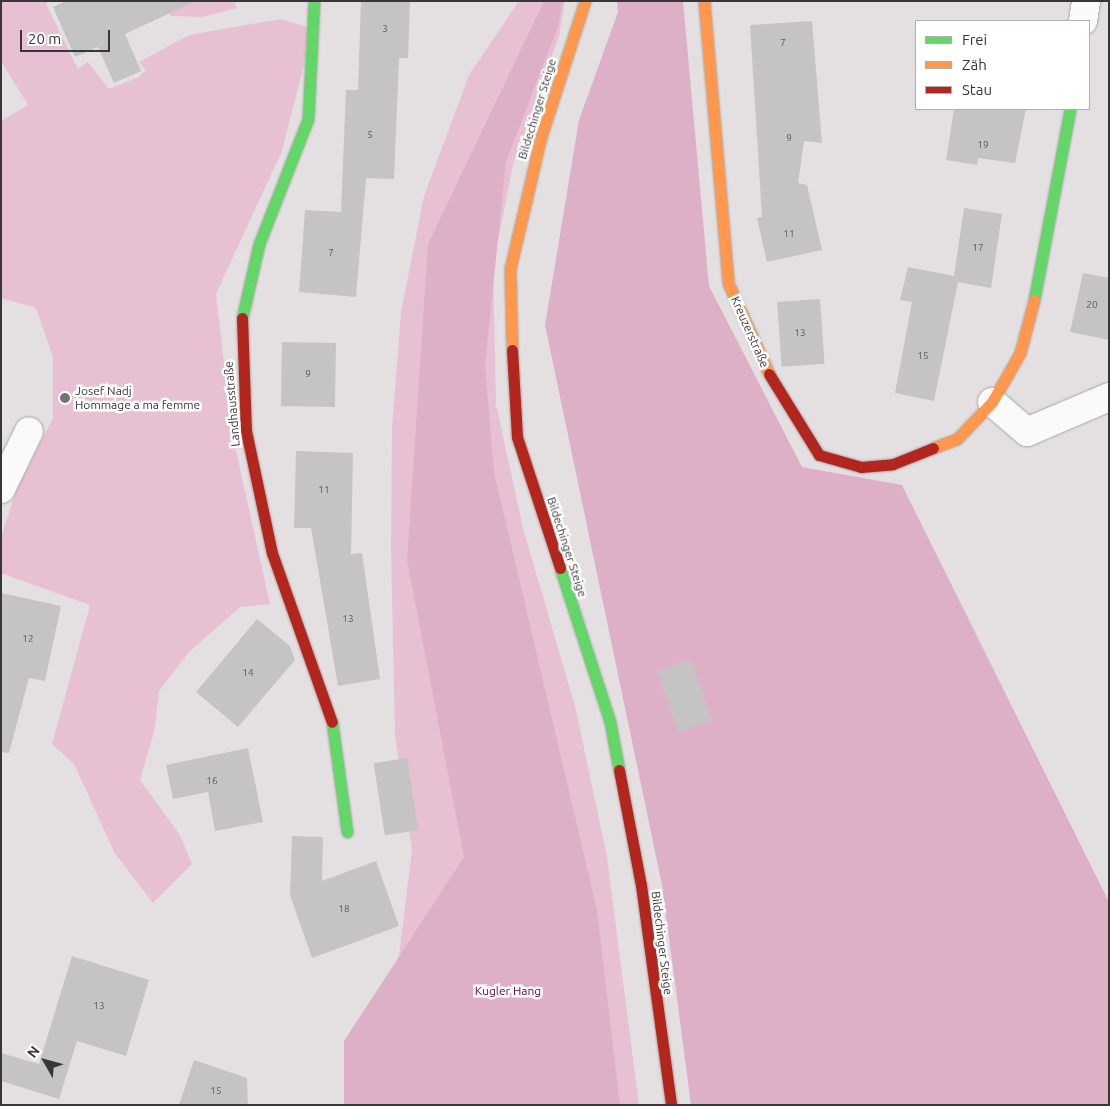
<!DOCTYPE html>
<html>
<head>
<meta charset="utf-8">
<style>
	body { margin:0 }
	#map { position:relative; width:1110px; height:1106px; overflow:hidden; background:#e4e0e2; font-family:Ubuntu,sans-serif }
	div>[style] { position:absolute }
	.green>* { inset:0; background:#e7c0d4 }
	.forest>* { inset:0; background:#deb0c8 }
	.building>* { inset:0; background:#c6c3c4; transform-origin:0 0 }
	.roads { filter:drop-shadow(0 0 1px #a9a6a7) drop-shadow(0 0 1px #a9a6a7) }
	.street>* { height:28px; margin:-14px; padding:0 14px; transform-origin:14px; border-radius:14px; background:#fbfafb }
	.fast>* { height:11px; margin:-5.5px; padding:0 5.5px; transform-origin:5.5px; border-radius:5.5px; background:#63d668 }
	.slow>* { height:11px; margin:-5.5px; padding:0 5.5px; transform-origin:5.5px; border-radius:5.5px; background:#ff974d }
	.jam>* { height:11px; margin:-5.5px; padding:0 5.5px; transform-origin:5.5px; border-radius:5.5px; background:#b3261e }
	.dots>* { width:14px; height:14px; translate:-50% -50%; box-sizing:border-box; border:2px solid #fff; border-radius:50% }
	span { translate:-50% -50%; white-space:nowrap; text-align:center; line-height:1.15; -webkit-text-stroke:5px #fff; paint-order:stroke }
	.number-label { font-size:10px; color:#5c595a }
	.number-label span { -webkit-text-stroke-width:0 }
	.street-label { font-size:12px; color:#383636 }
	.poi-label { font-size:12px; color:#383636 }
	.left { translate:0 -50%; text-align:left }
	.park-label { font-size:12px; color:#604 }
	.frame { position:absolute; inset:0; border:2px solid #383636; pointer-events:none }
	.legend { position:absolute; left:915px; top:20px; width:175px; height:90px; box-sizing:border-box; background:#fff; border:1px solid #afafaf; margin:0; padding:6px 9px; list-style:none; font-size:15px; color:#383636 }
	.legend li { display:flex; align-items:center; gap:10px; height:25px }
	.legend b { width:25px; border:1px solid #afafaf }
	.north { position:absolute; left:20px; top:1036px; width:50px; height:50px; -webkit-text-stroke:4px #fff; paint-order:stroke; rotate:308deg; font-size:14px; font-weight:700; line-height:20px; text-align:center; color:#383636 }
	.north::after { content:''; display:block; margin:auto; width:18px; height:22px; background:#383636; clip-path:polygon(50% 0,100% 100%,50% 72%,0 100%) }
	.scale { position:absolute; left:20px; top:30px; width:90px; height:22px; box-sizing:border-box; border:2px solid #383636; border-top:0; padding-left:6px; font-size:15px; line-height:18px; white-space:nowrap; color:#383636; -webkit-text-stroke:4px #fff; paint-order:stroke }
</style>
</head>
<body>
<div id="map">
	<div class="green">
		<div style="clip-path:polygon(1px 1px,50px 1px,46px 4px,78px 69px,88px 62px,109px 89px,139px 77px,146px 70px,139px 62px,189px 35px,280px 19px,307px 27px,305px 61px,282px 151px,216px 294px,232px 433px,270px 604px,240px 607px,189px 652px,159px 691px,155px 728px,140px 780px,180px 835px,192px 864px,153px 903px,114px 852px,74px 764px,52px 744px,90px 605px,1px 573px,1px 537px,16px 491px,53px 418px,53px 357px,36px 308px,1px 298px,1px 121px,28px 105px,1px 61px)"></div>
		<div style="clip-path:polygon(163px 1px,234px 1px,237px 8px,202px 17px,171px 16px)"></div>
		<div style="clip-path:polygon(519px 1px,565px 1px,559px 36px,513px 165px,493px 266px,496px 404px,523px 528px,576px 710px,607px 857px,639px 1105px,366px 1105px,398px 963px,412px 850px,395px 736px,391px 547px,392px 428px,401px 312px,424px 196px,469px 75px)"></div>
	</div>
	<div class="forest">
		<div style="clip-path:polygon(544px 1px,562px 1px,559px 24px,506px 162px,485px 365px,494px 472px,597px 910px,620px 1105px,344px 1105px,344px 1041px,464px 857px,407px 560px,428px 244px)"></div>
		<div style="clip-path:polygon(617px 1px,683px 1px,709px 286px,802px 467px,902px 485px,1109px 902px,1109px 1105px,691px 1105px,662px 885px,545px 325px,579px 120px,618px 12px)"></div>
	</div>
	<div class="building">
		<div style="clip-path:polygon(66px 1px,196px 1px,125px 34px,141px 71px,114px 83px,98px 47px,75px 57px,53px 7px)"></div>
		<div style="clip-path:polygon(361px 1px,410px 1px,408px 58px,399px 58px,394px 179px,366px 178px,356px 297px,299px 292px,305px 210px,341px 212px,346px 90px,358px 90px)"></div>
		<div style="clip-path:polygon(812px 21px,822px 143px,804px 141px,798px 183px,807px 185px,822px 250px,767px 262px,757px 218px,762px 217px,750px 25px)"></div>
		<div style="clip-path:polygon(954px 109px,1026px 109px,1015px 163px,978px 158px,977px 165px,946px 160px)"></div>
		<div style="clip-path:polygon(964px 208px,1002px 214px,991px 288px,958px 282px,934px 401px,895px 393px,912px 302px,900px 300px,908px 267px,954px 276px)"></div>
		<div style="clip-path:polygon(1083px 273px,1109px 278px,1109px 340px,1070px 332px)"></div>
		<div style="left:820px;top:299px;width:65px;height:43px;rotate:86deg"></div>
		<div style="left:282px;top:342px;width:54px;height:64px;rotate:1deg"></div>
		<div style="clip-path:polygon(296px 451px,353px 453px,351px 554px,362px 553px,380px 679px,338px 686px,311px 528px,294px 528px)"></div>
		<div style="clip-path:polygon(1px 593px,61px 606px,45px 681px,29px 678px,9px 753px,1px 752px)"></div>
		<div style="clip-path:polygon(257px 619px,290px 646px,295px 660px,238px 727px,196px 692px)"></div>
		<div style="left:691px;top:659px;width:65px;height:36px;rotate:71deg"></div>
		<div style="clip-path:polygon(248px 748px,263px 822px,215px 831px,208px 792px,173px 799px,166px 765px)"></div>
		<div style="left:407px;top:758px;width:73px;height:34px;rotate:81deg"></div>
		<div style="clip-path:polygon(292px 836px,323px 837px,322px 881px,376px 861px,399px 926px,312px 958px,290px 895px)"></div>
		<div style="clip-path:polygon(72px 956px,149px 980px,126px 1056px,77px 1041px,59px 1099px,1px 1081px,1px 1053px,39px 1064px)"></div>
		<div style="clip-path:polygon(194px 1060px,247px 1078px,248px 1105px,179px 1105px)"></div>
	</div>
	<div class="roads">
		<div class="street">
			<div style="left:1083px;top:21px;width:20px;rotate:-81deg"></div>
			<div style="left:992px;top:402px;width:46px;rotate:40.6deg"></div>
			<div style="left:1027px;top:432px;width:89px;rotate:-23.1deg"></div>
			<div style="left:1px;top:489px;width:64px;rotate:-64.2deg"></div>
		</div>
		<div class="fast">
			<div style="left:1034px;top:300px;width:194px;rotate:-79.3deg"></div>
			<div style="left:242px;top:318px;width:76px;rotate:-77.1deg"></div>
			<div style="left:259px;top:244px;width:134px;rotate:-68.6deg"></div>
			<div style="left:308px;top:119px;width:118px;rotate:-87.1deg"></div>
			<div style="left:560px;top:568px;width:162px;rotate:72deg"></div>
			<div style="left:610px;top:722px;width:49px;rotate:79.4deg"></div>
			<div style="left:332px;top:722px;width:111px;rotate:82.2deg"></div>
		</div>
		<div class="slow">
			<div style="left:704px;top:1px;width:283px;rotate:85.1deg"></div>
			<div style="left:728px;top:283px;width:100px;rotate:65.7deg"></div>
			<div style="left:512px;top:350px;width:81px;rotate:-91.4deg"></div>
			<div style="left:510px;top:269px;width:136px;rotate:-76.8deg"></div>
			<div style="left:541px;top:137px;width:143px;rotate:-72.1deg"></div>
			<div style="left:933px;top:448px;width:26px;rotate:-21deg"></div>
			<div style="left:957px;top:439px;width:51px;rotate:-46.6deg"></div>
			<div style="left:992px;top:402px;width:56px;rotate:-60.3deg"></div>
			<div style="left:1020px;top:353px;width:55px;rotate:-75.2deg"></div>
		</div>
		<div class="jam">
			<div style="left:242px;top:318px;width:113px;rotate:88deg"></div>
			<div style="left:246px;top:431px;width:125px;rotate:78deg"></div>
			<div style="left:272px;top:553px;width:179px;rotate:70.5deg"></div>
			<div style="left:512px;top:350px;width:87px;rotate:86.7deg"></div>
			<div style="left:517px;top:437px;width:138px;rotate:71.8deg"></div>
			<div style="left:769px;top:374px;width:95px;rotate:58.3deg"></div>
			<div style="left:819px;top:455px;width:44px;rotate:15.9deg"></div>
			<div style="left:861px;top:467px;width:32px;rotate:-5deg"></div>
			<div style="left:893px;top:464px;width:43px;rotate:-21.8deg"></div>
			<div style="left:619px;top:770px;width:117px;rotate:79.2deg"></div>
			<div style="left:641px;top:885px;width:222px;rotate:82.2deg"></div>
		</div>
	</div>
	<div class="dots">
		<div style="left:65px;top:398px;background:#747272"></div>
	</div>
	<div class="number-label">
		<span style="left:385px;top:29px">3</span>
		<span style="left:783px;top:43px">7</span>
		<span style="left:370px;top:135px">5</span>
		<span style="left:789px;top:138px">9</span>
		<span style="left:983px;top:145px">19</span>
		<span style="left:789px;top:234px">11</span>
		<span style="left:978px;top:248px">17</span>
		<span style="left:331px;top:253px">7</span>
		<span style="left:1092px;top:305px">20</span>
		<span style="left:800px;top:333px">13</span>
		<span style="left:923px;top:356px">15</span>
		<span style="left:308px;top:374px">9</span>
		<span style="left:324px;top:490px">11</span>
		<span style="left:348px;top:619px">13</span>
		<span style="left:28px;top:639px">12</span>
		<span style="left:248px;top:673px">14</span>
		<span style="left:212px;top:781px">16</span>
		<span style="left:344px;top:909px">18</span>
		<span style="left:99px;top:1006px">13</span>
		<span style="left:216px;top:1091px">15</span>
	</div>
	<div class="street-label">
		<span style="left:537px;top:109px;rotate:-73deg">Bildechinger Steige</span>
		<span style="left:750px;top:332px;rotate:66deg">Kreuzerstraße</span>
		<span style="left:232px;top:404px;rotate:-95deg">Landhausstraße</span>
		<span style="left:567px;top:547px;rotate:72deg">Bildechinger Steige</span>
		<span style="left:662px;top:943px;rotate:83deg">Bildechinger Steige</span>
	</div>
	<div class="poi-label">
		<span class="left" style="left:75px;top:398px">Josef Nadj<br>Hommage a ma femme</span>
	</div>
	<div class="park-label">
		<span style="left:508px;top:991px">Kugler Hang</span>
	</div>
	<div class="frame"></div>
	<ul class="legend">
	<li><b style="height:6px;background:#63d668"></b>Frei</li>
	<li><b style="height:6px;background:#ff974d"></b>Zäh</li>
	<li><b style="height:6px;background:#b3261e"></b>Stau</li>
	</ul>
	<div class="north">N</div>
	<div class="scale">20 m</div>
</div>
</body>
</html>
